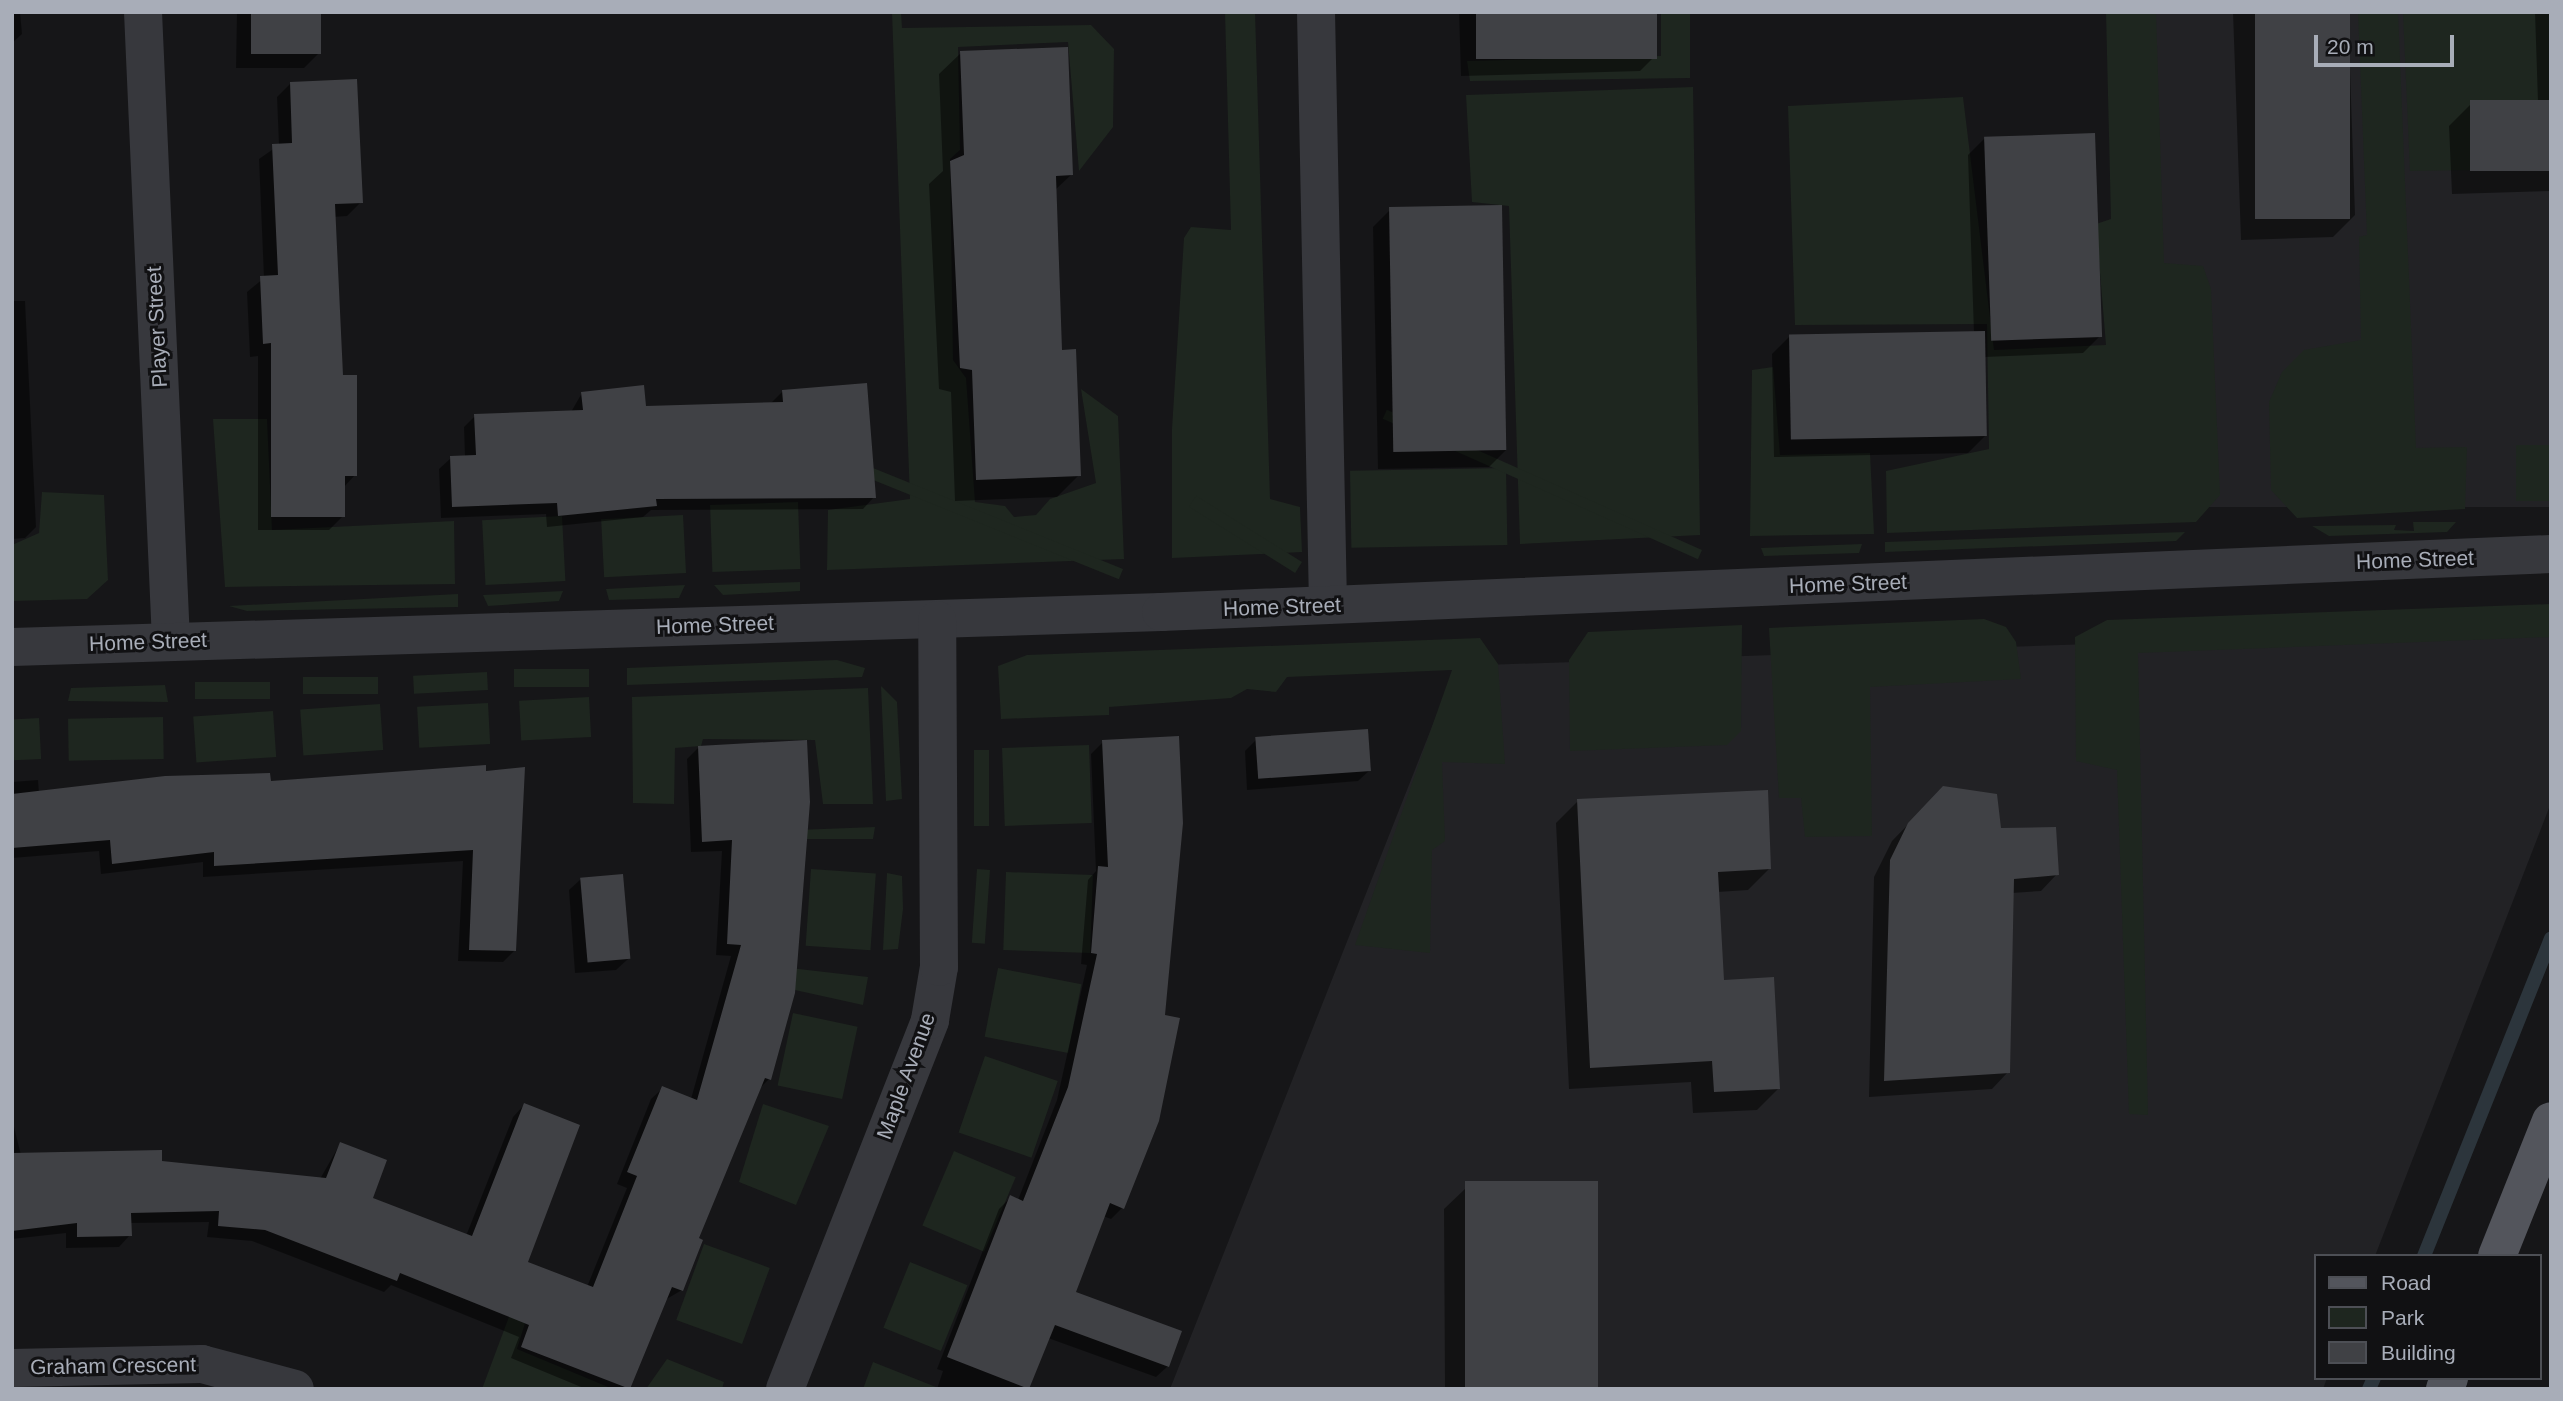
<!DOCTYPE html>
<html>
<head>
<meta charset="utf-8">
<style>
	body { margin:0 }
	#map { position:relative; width:2563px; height:1401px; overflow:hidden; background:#161618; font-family:Arial,sans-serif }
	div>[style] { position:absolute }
	.built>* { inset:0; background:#222225; transform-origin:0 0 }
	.green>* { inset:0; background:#1e261f; transform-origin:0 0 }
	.shadow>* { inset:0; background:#0007 }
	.stream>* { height:14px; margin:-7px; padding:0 7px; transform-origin:7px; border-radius:7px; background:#2c353c }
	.building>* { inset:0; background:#404145; transform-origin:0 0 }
	.minor>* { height:38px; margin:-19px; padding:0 19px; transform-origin:19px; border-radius:19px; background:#37383d }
	.major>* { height:38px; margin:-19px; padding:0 19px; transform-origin:19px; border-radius:19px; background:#53555c }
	span { translate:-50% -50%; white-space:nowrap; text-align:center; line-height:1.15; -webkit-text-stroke:6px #111113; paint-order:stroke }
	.street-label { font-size:21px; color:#a8adb8 }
	.frame { position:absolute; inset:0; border:14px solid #a8adb8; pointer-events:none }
	.legend { position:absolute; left:2314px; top:1254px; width:228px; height:126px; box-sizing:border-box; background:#111113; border:2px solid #4d4f55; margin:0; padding:9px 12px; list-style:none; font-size:21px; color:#a8adb8 }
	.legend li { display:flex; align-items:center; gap:14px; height:35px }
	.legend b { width:35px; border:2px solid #4d4f55 }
	.scale { position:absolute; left:2314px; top:35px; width:140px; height:32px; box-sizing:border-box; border:4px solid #a8adb8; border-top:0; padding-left:9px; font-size:21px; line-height:24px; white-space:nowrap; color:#a8adb8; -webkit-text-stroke:5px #111113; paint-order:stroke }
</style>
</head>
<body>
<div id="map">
	<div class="built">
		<div style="left:2123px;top:12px;width:428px;height:495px"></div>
		<div style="clip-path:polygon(2551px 628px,2551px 803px,2375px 1256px,2316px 1256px,2316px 1378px,2327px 1378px,2323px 1389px,1170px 1389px,1456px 666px)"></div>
	</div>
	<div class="green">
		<div style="clip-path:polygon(892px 12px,901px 12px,902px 28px,1091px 25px,1114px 49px,1113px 127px,1079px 171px,1068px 42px,958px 47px,960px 150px,950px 159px,953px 360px,966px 378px,975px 502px,1005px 506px,1014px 517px,1036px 515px,1050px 499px,1096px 483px,1081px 389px,1118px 416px,1124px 559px,827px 570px,828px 510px,910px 499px)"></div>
		<div style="clip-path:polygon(1225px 12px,1255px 12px,1270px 499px,1300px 507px,1302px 552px,1172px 558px,1172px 429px,1184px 238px,1191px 227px,1231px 230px)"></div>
		<div style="clip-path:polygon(1661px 12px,1690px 12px,1690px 78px,1470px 81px,1467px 61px,1661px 56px)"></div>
		<div style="clip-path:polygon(2106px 12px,2156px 12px,2164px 263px,2203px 266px,2211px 289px,2220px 495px,2196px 522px,1887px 533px,1886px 471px,1989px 449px,1987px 324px,1795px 325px,1788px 106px,1963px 97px,1994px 350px,2106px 345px,2096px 224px,2111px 219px)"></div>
		<div style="clip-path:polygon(2358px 12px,2398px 12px,2416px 448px,2467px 447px,2465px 509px,2297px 518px,2271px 490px,2269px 402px,2282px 372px,2304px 350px,2361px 340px,2359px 237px,2367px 235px)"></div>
		<div style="clip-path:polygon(2403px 12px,2551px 12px,2551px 100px,2481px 170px,2410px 171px)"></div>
		<div style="clip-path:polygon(1693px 87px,1700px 535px,1520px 544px,1509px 206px,1472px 202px,1466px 95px)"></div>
		<div style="clip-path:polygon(1773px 367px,1780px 455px,1870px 453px,1874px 534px,1750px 536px,1752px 370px)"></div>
		<div style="clip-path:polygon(213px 419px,267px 419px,272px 530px,454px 521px,455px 584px,225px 587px)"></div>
		<div style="left:2551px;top:445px;width:56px;height:35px;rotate:90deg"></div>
		<div style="left:1506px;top:468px;width:77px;height:156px;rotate:89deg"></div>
		<div style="clip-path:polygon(42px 492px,104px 495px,108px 580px,87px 599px,12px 601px,12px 545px,39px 533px)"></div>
		<div style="left:798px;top:502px;width:67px;height:88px;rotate:88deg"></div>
		<div style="left:683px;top:515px;width:58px;height:82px;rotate:87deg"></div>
		<div style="left:562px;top:516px;width:65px;height:80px;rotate:87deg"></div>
		<div style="clip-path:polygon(2413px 522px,2456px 522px,2447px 532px,2329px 536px,2312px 526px,2396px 525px,2394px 530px,2414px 531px)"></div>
		<div style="clip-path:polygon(2185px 532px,2176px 541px,1885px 552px,1885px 542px)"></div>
		<div style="clip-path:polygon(1862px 544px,1859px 553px,1764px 556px,1761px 548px)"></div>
		<div style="left:1702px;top:550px;width:10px;height:345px;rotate:114deg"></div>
		<div style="left:1302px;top:562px;width:13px;height:125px;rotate:122deg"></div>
		<div style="left:1123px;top:569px;width:11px;height:297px;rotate:112deg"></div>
		<div style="clip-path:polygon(800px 582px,800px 591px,723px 595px,714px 585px)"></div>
		<div style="clip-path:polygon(685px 585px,679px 598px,609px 600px,606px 589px)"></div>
		<div style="clip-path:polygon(563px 591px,559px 601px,488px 606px,483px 595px)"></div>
		<div style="clip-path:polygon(458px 594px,458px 607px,247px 611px,229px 606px)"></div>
		<div style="clip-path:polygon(2551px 604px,2551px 637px,2138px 653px,2148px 1115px,2129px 1114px,2117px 770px,2076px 761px,2075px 637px,2107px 620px)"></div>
		<div style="clip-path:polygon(1984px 619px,2006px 627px,2016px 642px,2021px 679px,1870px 687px,1872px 836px,1805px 837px,1801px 798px,1779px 798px,1769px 628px)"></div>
		<div style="clip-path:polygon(1742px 625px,1741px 731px,1727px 745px,1570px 751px,1569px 660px,1588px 632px)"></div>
		<div style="clip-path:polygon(1480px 638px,1498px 664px,1505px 764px,1442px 762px,1445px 841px,1432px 850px,1430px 953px,1355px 945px,1452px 670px,1287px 677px,1276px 692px,1247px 689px,1231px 698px,1109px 707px,1109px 715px,1001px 719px,998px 666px,1027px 655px)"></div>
		<div style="clip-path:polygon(837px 660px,865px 668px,862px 677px,627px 685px,627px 668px)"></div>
		<div style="left:589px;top:669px;width:18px;height:75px;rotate:90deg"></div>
		<div style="left:487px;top:672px;width:18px;height:74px;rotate:87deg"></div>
		<div style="left:378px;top:677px;width:17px;height:75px;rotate:90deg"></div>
		<div style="left:270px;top:682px;width:17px;height:75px;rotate:90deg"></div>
		<div style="clip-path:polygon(165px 685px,168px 702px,68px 701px,71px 688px)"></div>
		<div style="clip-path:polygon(881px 686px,897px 702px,902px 799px,886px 801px)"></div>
		<div style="clip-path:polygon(868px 688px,873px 804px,823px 804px,815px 740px,703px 739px,701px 746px,675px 748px,674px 804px,633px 803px,632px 697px)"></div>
		<div style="left:589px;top:697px;width:40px;height:70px;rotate:87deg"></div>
		<div style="left:488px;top:703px;width:41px;height:71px;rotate:87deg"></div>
		<div style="left:380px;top:704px;width:46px;height:80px;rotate:86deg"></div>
		<div style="left:273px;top:711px;width:46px;height:80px;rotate:86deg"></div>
		<div style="left:163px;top:717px;width:42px;height:95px;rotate:89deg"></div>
		<div style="left:39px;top:718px;width:41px;height:27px;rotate:87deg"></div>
		<div style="left:1089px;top:745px;width:78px;height:87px;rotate:88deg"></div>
		<div style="left:974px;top:750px;width:15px;height:76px"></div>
		<div style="clip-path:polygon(875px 827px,873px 839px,772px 839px,771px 831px)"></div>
		<div style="left:811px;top:869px;width:65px;height:77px;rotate:4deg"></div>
		<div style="left:977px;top:869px;width:13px;height:74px;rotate:4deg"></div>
		<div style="left:1006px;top:872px;width:87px;height:78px;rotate:2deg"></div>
		<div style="clip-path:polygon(887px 873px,902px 876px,903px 909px,898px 949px,883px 950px)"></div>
		<div style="clip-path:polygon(747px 963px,868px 977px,863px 1005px,745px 979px)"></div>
		<div style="left:998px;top:968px;width:85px;height:70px;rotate:11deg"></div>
		<div style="left:793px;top:1013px;width:66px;height:74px;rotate:12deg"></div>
		<div style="left:985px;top:1056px;width:77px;height:81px;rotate:19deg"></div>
		<div style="clip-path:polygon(763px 1104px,829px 1126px,796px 1205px,739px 1182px)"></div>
		<div style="left:954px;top:1151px;width:67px;height:81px;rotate:23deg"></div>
		<div style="left:704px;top:1244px;width:70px;height:81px;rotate:20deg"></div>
		<div style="left:910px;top:1262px;width:62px;height:71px;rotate:22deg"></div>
		<div style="clip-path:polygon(516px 1298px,531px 1304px,517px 1349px,613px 1389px,482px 1389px)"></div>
		<div style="clip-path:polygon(667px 1359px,724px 1382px,722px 1389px,646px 1389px)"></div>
		<div style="clip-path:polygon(873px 1362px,941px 1389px,863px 1389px)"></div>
	</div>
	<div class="shadow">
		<div style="clip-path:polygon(12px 12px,20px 12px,22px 34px,12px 43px)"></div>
		<div style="clip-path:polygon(237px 12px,319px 12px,319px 53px,304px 68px,236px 68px)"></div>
		<div style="clip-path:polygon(1459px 12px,1656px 12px,1657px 54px,1640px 71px,1461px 76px)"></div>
		<div style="clip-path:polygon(2233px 12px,2348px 12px,2355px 215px,2333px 237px,2241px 240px)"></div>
		<div style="clip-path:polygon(2535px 12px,2551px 12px,2551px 191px,2452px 194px,2449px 126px,2471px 104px,2538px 102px)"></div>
		<div style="clip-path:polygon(961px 53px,1071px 175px,1054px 191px,1060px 352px,1079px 475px,1057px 497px,955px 501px,951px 392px,939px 389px,929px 184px,943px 171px,939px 74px)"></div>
		<div style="clip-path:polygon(290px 84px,361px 202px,347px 216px,333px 217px,342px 377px,355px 475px,343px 488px,343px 516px,329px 530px,258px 530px,258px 356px,250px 357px,247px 292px,264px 278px,259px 159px,279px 145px,277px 97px)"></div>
		<div style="clip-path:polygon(1985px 138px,2100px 336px,2083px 353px,1984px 357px,1985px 436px,1968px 453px,1774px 457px,1772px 354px,1789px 337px,1974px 333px,1968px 155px)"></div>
		<div style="clip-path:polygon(1390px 210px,1506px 450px,1489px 467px,1378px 469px,1373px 227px)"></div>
		<div style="clip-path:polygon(12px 301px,25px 301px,36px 527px,25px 538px,12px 539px)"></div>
		<div style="clip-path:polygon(783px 391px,874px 497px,863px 509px,651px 510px,643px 517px,547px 527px,546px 514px,441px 518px,439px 469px,451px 458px,465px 457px,464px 427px,475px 416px,571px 412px,582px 393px,644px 408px,771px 403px)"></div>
		<div style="clip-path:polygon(1177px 738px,1122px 1208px,1111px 1219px,1103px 1216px,1073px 1293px,1168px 1366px,1156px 1377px,1048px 1338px,1028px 1389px,937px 1389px,943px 1371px,937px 1369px,999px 1209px,1011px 1197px,1018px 1200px,1057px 1100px,1087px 965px,1081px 964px,1088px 880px,1096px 871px,1091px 754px,1103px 742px)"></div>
		<div style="clip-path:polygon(1256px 740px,1370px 770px,1358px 781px,1247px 790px,1245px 751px)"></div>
		<div style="clip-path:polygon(805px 742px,769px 1079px,759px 1089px,696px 1239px,682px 1290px,665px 1300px,628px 1389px,586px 1389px,511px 1358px,519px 1337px,391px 1285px,384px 1292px,252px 1241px,207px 1237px,209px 1222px,130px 1223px,130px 1235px,119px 1247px,66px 1248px,66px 1233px,12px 1239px,12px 1119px,21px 1155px,320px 1179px,340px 1144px,371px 1199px,466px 1236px,513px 1117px,524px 1105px,525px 1263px,587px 1287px,627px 1188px,617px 1184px,651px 1099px,663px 1088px,691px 1099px,731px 956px,716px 955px,722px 851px,691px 852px,687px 759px,699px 747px)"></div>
		<div style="clip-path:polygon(523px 769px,514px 951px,503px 962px,458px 961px,463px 861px,203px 877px,203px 862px,101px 874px,99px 851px,12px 858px,12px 782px,38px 780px,39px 793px)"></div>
		<div style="clip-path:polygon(1578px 801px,1770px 868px,1748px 890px,1717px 892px,1722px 982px,1779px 1088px,1757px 1110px,1693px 1113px,1691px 1082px,1569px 1089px,1556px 823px)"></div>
		<div style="clip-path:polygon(1927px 805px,1999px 829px,2057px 874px,2041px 891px,2012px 893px,2008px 1072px,1992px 1089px,1869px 1097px,1874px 877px,1892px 841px)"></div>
		<div style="clip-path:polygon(581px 879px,628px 959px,616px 970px,575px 973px,569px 890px)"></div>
		<div style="clip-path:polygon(1466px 1188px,1597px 1389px,1445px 1389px,1444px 1209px)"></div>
	</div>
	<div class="stream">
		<div style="left:2424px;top:1256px;width:342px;rotate:-68.2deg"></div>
		<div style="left:2369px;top:1389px;width:12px;rotate:-66deg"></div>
	</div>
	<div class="building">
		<div style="left:251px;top:12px;width:70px;height:42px"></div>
		<div style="left:1476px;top:12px;width:181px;height:47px"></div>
		<div style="left:2255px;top:12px;width:95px;height:207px"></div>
		<div style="clip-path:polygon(1068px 47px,1073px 175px,1056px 176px,1062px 350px,1076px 349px,1081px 476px,976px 480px,972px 370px,960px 368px,950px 161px,964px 155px,960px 51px)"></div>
		<div style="clip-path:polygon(357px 79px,363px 203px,335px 204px,343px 375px,357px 375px,357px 476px,345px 476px,345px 517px,271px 517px,271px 343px,263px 344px,260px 276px,278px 275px,272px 144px,292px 143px,290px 82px)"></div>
		<div style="left:2551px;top:100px;width:71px;height:81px;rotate:90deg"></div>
		<div style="left:2095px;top:133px;width:204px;height:111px;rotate:88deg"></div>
		<div style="left:1502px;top:205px;width:245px;height:113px;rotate:89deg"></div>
		<div style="left:1985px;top:331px;width:105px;height:196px;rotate:89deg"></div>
		<div style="clip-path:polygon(867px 383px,876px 498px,656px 499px,657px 506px,558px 516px,557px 503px,452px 507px,450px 456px,476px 455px,474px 414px,583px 410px,581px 392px,644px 385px,646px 406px,783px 402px,782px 390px)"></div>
		<div style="left:1368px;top:729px;width:42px;height:113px;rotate:86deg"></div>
		<div style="clip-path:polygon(1179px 736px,1183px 823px,1165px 1015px,1180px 1018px,1159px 1121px,1124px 1209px,1110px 1203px,1076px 1292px,1182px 1331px,1169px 1367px,1055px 1325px,1029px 1389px,947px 1357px,1010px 1195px,1023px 1201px,1068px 1087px,1097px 954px,1091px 953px,1098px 866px,1108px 867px,1102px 740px)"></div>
		<div style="clip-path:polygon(807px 740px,810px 802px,795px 993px,771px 1080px,765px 1078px,699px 1238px,703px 1240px,683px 1291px,672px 1287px,630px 1389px,521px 1347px,529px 1325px,400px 1273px,397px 1281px,265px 1230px,218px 1226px,219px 1211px,131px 1213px,132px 1236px,77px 1237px,77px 1223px,12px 1231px,12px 1153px,162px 1150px,162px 1161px,326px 1178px,340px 1142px,387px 1160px,373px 1198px,472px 1236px,524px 1103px,580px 1125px,528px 1262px,593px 1287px,637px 1176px,627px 1172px,662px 1086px,697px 1100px,741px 945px,727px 944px,732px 840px,702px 842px,698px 746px)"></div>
		<div style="clip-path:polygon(486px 765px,486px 771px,525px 767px,516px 951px,469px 950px,473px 850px,214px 866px,214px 852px,112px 864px,110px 840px,12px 848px,12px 794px,165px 776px,270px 773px,271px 781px)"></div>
		<div style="clip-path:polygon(1943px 786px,1997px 794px,2001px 828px,2056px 827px,2059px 875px,2014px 879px,2010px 1073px,1884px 1081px,1890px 860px,1908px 823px)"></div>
		<div style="clip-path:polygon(1768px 790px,1771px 869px,1718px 872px,1724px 980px,1774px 977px,1780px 1089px,1714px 1092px,1712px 1061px,1590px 1068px,1577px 799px)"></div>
		<div style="left:623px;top:874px;width:85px;height:43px;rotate:85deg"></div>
		<div style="left:1598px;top:1181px;width:208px;height:133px;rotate:90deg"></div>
	</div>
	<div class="minor">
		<div style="left:143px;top:12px;width:630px;rotate:87.45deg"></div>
		<div style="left:1316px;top:12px;width:593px;rotate:88.84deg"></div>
		<div style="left:12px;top:647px;width:1150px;rotate:-1.74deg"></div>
		<div style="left:1161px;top:612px;width:1391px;rotate:-2.39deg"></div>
		<div style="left:12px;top:1368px;width:190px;rotate:-1.2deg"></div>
		<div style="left:202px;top:1364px;width:96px;rotate:15deg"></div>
		<div style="left:785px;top:1389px;width:396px;rotate:-68.5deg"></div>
		<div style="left:930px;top:1020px;width:54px;rotate:-80.4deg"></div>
		<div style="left:939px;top:967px;width:347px;rotate:-90.3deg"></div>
	</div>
	<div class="major">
		<div style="left:2497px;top:1256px;width:145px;rotate:-68.2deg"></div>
		<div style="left:2445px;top:1389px;width:12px;rotate:-70deg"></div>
	</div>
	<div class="street-label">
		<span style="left:157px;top:327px;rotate:-93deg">Player Street</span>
		<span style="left:2415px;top:560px;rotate:-2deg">Home Street</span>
		<span style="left:1848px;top:584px;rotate:-2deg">Home Street</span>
		<span style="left:1282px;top:607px;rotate:-2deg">Home Street</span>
		<span style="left:715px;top:625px;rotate:-2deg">Home Street</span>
		<span style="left:148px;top:642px;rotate:-2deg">Home Street</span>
		<span style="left:906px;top:1076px;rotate:-70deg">Maple Avenue</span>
		<span style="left:113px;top:1366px;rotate:-1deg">Graham Crescent</span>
	</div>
	<div class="frame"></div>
	<ul class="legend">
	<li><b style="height:9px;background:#53555c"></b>Road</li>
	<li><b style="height:19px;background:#1e261f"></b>Park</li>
	<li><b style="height:19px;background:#404145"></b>Building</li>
	</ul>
	<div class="scale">20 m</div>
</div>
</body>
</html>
